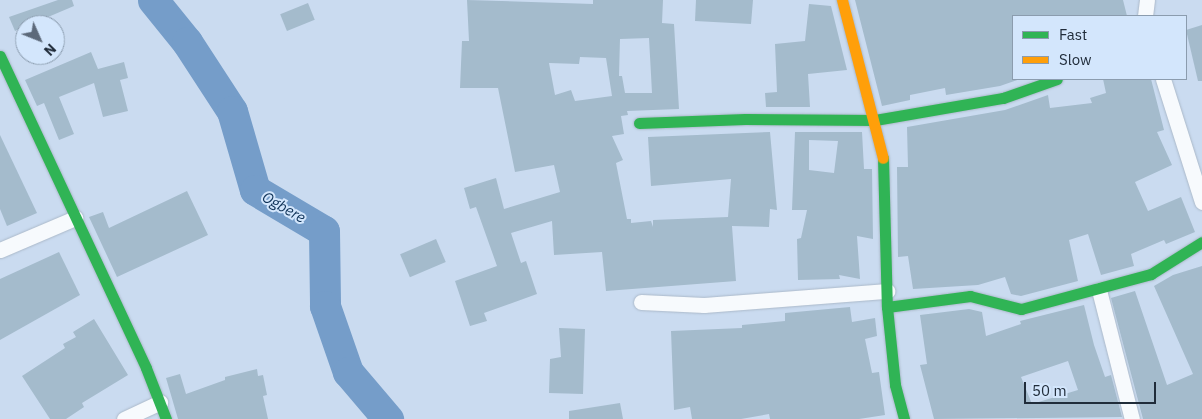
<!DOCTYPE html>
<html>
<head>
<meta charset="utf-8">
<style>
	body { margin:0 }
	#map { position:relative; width:1202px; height:419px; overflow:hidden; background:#cadbf0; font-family:"IBM Plex Sans",sans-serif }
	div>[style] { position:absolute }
	.river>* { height:31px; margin:-15.5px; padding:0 15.5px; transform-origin:15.5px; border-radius:15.5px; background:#759dc9 }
	.building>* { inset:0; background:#a4bbcc; transform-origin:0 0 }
	.roads { filter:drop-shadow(0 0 1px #abb9c9) drop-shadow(0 0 1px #abb9c9) }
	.street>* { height:15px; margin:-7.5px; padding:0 7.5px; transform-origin:7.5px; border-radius:7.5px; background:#f7fafd }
	.fast>* { height:11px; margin:-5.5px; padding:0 5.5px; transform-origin:5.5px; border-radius:5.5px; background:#30b455 }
	.slow>* { height:11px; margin:-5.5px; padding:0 5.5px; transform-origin:5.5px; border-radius:5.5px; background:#ff9f0a }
	span { translate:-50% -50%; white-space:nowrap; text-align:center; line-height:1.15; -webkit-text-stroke:4px #d3e6fc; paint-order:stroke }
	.water-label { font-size:15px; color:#0f3257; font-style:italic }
	.legend { position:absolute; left:1012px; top:15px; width:175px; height:65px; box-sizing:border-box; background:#d3e6fc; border:1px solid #8b9cae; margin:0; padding:6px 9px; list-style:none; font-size:15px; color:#202c3a }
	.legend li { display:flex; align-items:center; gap:10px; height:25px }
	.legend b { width:25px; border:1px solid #8b9cae }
	.north { position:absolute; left:15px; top:15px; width:50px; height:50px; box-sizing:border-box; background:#d3e6fc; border:1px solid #8b9cae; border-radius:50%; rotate:134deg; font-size:14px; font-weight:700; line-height:20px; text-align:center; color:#202c3a }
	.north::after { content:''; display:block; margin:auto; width:18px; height:22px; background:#5c697a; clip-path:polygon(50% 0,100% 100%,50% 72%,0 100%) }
	.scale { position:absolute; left:1024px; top:382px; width:132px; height:22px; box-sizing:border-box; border:2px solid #202c3a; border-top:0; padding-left:6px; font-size:15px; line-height:18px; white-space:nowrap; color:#202c3a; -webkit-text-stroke:4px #d3e6fc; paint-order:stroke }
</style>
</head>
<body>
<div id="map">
	<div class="river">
		<div style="left:153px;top:0;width:54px;rotate:51deg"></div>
		<div style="left:187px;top:42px;width:82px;rotate:56.9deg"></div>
		<div style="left:232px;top:111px;width:82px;rotate:73.8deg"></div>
		<div style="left:255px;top:190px;width:80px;rotate:30.7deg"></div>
		<div style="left:324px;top:231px;width:75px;rotate:89.2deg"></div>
		<div style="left:325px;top:306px;width:70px;rotate:70.8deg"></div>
		<div style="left:348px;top:372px;width:62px;rotate:49.6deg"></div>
	</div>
	<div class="building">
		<div style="clip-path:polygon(58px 0,72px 0,74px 6px,15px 31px,9px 17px)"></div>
		<div style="clip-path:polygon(evenodd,467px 0,593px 4px,593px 0,663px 0,662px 23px,674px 24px,679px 109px,627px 111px,628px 115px,621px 116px,624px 134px,612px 136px,623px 160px,616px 163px,627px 219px,631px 219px,631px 223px,651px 221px,653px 227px,653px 220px,728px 217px,731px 179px,651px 186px,648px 137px,770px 132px,777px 210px,770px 209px,769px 227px,732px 226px,736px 281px,606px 291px,602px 252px,554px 255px,552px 221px,511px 233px,521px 263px,526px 261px,537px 294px,484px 313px,487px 321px,470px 326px,455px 281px,497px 266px,476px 207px,470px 209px,464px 188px,496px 178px,504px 209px,560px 192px,554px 165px,515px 172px,498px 88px,460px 88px,462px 41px,469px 41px,467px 0,649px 38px,652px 93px,625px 93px,622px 76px,619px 76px,620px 39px,649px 38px,467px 0,580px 57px,606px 58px,612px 96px,575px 101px,571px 90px,555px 95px,549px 63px,579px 64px,580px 57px)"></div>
		<div style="clip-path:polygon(696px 0,753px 0,751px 24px,695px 21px)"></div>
		<div style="clip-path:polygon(855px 0,1123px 0,1127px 16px,1013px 16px,1013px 79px,1020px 79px,1000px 86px,946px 95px,945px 88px,910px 95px,910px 100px,882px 106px)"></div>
		<div style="left:308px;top:3px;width:18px;height:30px;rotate:68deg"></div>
		<div style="clip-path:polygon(809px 4px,831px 6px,847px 70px,808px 74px,810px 107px,766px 107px,765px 93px,777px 92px,775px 44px,805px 41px)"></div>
		<div style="clip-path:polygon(1202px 25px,1202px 81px,1198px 81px,1186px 30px)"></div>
		<div style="clip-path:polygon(91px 52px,98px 69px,124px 62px,128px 78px,120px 80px,128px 111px,103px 117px,94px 83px,59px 97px,74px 134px,59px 140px,44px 103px,37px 106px,25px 80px)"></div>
		<div style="clip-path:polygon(1103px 79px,1151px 79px,1164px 130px,1157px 132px,1172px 165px,1135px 182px,1148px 211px,1181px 197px,1195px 232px,1166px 244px,1164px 240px,1131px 254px,1134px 266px,1101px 275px,1088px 234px,1069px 240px,1078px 281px,1021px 296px,1011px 294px,1005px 277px,978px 285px,913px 289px,908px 256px,898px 257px,897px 167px,908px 167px,907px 127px,1005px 110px,1048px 95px,1050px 108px,1092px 103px,1090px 98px,1106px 93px)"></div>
		<div style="clip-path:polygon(evenodd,795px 132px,862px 132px,864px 169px,872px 169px,873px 239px,857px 236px,860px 279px,839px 275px,840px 279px,798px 280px,797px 239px,801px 238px,807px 210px,792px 210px,795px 132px,809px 140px,838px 141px,834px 173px,809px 170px,809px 140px)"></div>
		<div style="clip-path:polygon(0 135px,37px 213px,7px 226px,0 209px)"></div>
		<div style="clip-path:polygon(187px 191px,208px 235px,117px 277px,89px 217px,103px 212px,109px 228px)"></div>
		<div style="left:436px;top:239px;width:25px;height:39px;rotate:67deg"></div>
		<div style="clip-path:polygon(59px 252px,80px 295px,0 340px,0 279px)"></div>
		<div style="clip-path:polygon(1202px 266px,1202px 419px,1143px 419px,1111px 298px,1135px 291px,1167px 385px,1193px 374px,1154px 286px,1173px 275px)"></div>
		<div style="clip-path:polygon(evenodd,1084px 305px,1094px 345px,1105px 377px,1111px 375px,1122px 417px,934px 419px,920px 365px,927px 364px,920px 315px,969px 309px,982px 312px,986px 336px,1021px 324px,1020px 321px,1084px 305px,1068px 361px,1078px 390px,1032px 404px,1021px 377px,1068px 361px)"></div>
		<div style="clip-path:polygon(850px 307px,852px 322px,875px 318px,877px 336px,865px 339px,872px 373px,879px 372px,885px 415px,859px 419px,770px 419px,769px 414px,741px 419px,692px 419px,690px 407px,674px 410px,671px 331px,742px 328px,742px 325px,785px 321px,785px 313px)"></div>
		<div style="clip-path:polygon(94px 319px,128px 375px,82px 403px,84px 407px,66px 419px,50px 419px,22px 376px,65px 348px,63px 344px,76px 337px,73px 332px)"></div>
		<div style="clip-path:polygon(559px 328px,585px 329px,583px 394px,549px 393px,550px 359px,561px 357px)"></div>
		<div style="clip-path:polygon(257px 369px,258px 376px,263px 375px,267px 395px,263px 396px,268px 419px,178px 419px,166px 378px,180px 374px,186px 394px,225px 380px,225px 377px)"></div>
		<div style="clip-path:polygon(620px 403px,623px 419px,569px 419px,569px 411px)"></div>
	</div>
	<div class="roads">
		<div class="street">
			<div style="left:1145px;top:16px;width:16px;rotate:-83deg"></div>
			<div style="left:1163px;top:79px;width:129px;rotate:72.4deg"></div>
			<div style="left:0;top:250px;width:82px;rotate:-23.1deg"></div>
			<div style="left:1099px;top:290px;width:133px;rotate:75.7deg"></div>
			<div style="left:641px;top:302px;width:63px;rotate:2.7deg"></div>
			<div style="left:704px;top:305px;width:184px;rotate:-4.4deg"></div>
			<div style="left:124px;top:419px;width:40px;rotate:-25deg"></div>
		</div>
		<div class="fast">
			<div style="left:0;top:56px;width:344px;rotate:64.9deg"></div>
			<div style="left:146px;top:368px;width:55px;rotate:68.6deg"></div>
			<div style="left:639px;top:123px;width:106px;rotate:-2.2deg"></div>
			<div style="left:745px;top:119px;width:130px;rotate:0.4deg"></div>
			<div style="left:875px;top:120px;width:130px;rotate:-9.8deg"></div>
			<div style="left:1003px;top:98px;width:57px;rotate:-19.4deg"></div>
			<div style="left:883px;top:158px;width:149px;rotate:88.5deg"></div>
			<div style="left:887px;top:307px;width:78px;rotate:84.1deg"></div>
			<div style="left:895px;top:385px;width:35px;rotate:75deg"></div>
			<div style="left:887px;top:307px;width:84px;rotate:-7.5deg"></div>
			<div style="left:970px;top:296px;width:53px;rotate:14.3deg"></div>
			<div style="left:1021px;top:309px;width:135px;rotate:-15.1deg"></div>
			<div style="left:1151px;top:274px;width:60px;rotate:-32.1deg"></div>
		</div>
		<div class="slow">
			<div style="left:842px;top:0;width:163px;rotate:75.5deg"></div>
		</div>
	</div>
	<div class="water-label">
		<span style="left:284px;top:207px;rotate:30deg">Ogbere</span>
	</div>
	<ul class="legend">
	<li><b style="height:6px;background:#30b455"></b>Fast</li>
	<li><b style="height:6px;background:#ff9f0a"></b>Slow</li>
	</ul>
	<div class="north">N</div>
	<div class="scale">50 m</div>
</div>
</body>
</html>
